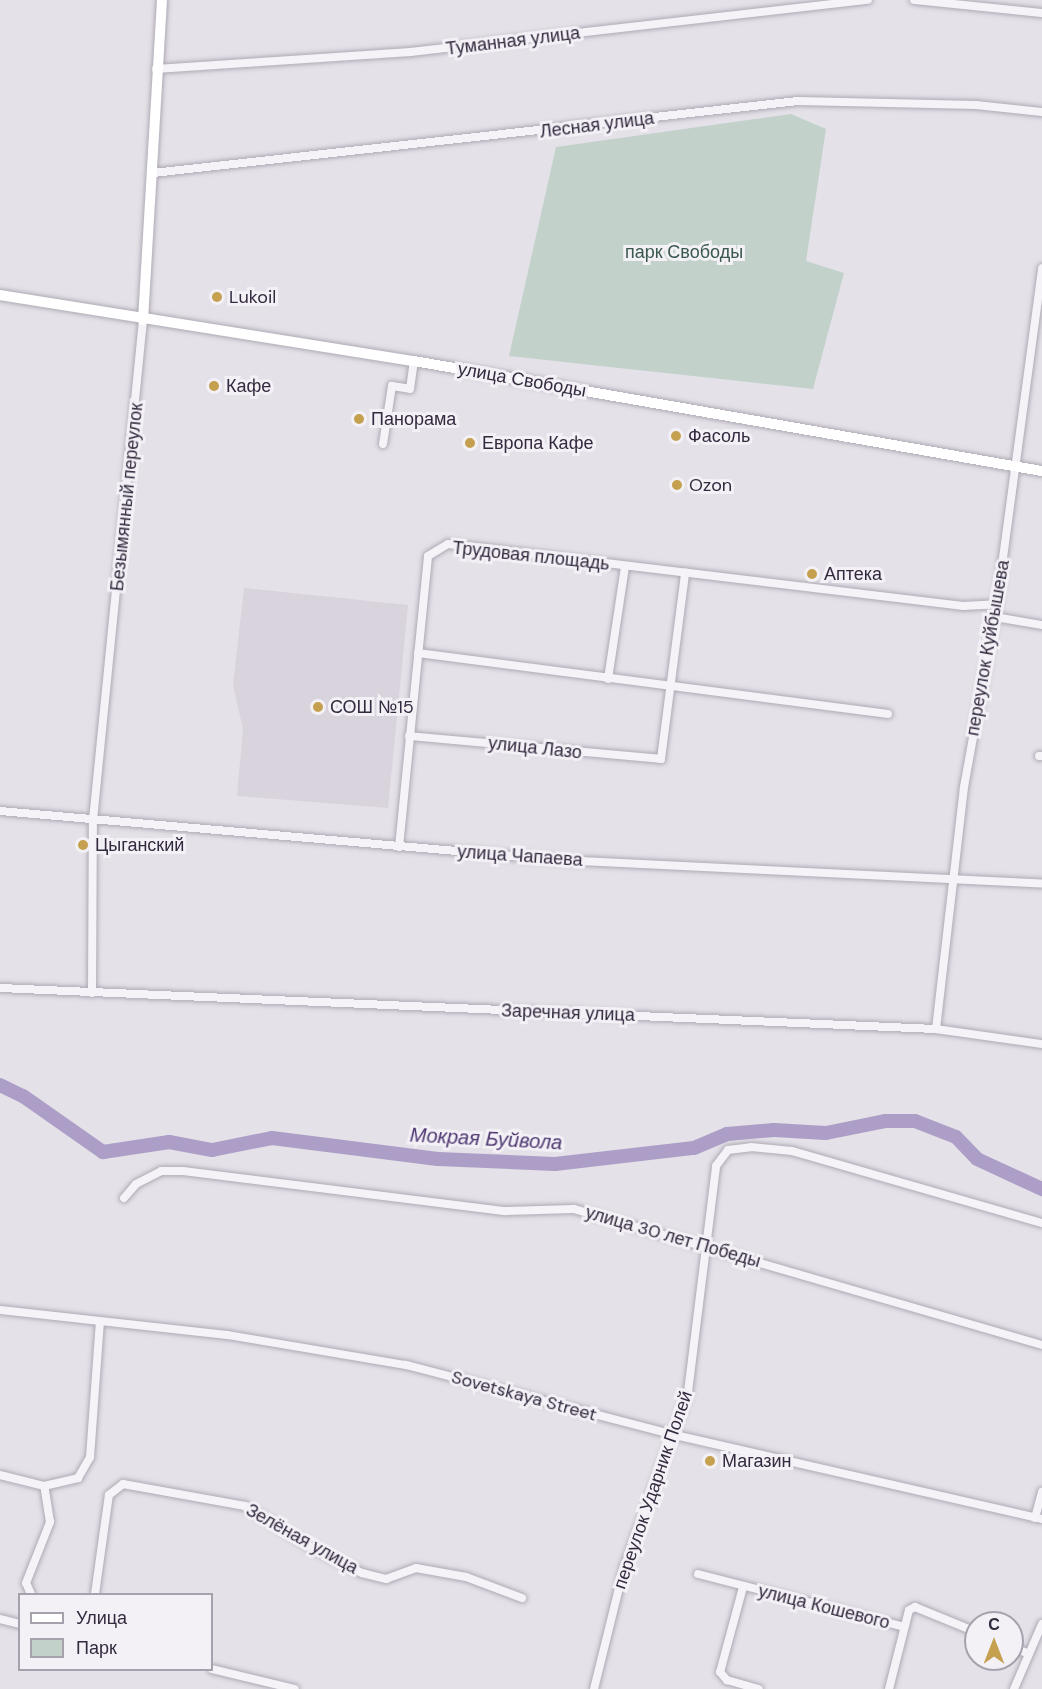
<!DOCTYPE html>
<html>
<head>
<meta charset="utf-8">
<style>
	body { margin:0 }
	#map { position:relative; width:1042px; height:1689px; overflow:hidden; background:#e4e1e8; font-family:"DM Sans",sans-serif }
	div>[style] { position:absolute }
	.built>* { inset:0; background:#d8d3dd }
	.green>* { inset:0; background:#c2d2cb }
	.river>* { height:14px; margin:-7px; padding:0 7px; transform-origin:7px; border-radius:7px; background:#ac9ec6 }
	.roads { filter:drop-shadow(0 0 2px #afaab5) drop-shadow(0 0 2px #afaab5) }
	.minor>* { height:8px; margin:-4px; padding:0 4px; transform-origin:4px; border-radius:4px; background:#f5f3f7 }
	.major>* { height:10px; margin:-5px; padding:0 5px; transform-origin:5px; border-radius:5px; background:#fff }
	.dots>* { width:16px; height:16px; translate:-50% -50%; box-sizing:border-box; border:3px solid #f3f0f6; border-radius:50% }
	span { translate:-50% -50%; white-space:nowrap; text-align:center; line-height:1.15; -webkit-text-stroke:6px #f3f0f6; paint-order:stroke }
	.street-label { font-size:18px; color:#342a3f }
	.park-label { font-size:18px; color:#39594e }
	.poi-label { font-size:18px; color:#342a3f }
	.left { translate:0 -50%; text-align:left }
	.water-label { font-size:20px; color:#4d3770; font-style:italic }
	.legend { position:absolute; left:18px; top:1593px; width:195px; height:78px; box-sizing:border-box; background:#f3f0f6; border:2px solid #a7a1ad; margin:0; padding:8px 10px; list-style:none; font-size:18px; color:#342a3f }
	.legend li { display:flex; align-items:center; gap:12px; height:30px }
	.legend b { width:30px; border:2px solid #a7a1ad }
	.north { position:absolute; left:964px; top:1611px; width:60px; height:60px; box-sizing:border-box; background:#f3f0f6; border:2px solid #a7a1ad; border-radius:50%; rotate:0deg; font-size:16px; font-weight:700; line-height:24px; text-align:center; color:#342a3f }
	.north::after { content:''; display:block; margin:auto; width:21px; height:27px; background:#c4a04f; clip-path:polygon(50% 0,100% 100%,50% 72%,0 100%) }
</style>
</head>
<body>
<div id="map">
	<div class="built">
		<div style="clip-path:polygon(244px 588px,408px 605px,388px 808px,237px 796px,243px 729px,233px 685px)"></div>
	</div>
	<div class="green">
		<div style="clip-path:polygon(791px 114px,826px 129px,806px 261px,844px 273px,813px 389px,509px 356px,556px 147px)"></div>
	</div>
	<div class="river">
		<div style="left:0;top:1085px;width:25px;rotate:26deg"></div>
		<div style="left:23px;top:1096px;width:98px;rotate:35deg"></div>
		<div style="left:103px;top:1152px;width:67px;rotate:-8.6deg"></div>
		<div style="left:169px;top:1142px;width:44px;rotate:10.5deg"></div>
		<div style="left:212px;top:1150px;width:61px;rotate:-11.3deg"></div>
		<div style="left:272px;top:1138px;width:167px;rotate:7.2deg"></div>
		<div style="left:438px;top:1159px;width:117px;rotate:2.4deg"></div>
		<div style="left:555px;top:1164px;width:140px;rotate:-6.6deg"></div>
		<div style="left:694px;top:1148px;width:36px;rotate:-23deg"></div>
		<div style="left:727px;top:1134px;width:47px;rotate:-4.9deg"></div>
		<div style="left:774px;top:1130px;width:52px;rotate:3.3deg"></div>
		<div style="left:826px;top:1133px;width:60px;rotate:-11.5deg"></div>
		<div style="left:885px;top:1121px;width:30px"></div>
		<div style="left:915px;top:1121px;width:44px;rotate:21.3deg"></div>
		<div style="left:956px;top:1137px;width:30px;rotate:46deg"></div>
		<div style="left:977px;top:1159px;width:72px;rotate:24.8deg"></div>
	</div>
	<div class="roads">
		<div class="minor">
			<div style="left:914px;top:0;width:129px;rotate:5.8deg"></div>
			<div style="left:156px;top:69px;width:255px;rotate:-3.8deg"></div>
			<div style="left:410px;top:52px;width:461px;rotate:-6.5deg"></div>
			<div style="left:153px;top:173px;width:649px;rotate:-6.37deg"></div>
			<div style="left:798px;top:101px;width:178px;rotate:1.3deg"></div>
			<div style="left:976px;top:105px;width:66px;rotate:6.1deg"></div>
			<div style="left:383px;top:444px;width:59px;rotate:-81.2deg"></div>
			<div style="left:392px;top:386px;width:18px;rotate:9deg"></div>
			<div style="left:410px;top:389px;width:28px;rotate:-82deg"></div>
			<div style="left:995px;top:617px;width:48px;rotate:9.7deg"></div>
			<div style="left:418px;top:653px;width:474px;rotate:7.4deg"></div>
			<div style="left:608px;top:679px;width:114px;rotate:-81.4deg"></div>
			<div style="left:409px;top:736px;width:253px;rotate:5.2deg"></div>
			<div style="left:661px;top:759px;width:188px;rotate:-82.6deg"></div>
			<div style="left:1039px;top:756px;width:3px"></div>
			<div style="left:0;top:811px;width:561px;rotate:5.01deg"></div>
			<div style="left:559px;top:860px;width:484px;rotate:2.8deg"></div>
			<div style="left:399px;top:847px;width:292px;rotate:-84.3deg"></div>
			<div style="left:428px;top:556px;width:23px;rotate:-31deg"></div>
			<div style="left:448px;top:544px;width:519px;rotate:6.86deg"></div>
			<div style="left:963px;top:606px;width:34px;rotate:-3deg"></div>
			<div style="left:0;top:988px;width:937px;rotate:2.51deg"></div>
			<div style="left:936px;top:1029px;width:107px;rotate:8.1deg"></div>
			<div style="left:92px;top:993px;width:173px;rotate:-89.7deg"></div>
			<div style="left:93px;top:820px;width:502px;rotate:-84.29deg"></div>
			<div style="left:936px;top:1029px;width:244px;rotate:-83.4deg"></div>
			<div style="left:964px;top:787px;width:173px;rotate:-79.7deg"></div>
			<div style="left:995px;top:617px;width:352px;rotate:-82.3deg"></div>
			<div style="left:124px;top:1198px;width:18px;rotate:-49deg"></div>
			<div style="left:136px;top:1184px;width:28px;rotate:-27deg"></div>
			<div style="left:161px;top:1171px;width:22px"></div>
			<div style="left:183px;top:1171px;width:325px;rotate:7.1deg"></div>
			<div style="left:506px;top:1211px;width:68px;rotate:-1.7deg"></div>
			<div style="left:574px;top:1209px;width:487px;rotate:16.2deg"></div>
			<div style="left:0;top:1310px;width:229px;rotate:6.3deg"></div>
			<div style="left:228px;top:1335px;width:181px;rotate:9.6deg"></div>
			<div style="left:406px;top:1365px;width:278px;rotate:14.6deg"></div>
			<div style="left:675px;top:1435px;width:376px;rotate:12.9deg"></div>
			<div style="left:0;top:1475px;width:45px;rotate:14deg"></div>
			<div style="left:44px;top:1486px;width:35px;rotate:-13deg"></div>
			<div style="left:78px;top:1478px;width:24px;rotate:-60deg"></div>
			<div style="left:90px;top:1457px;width:136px;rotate:-85.8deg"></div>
			<div style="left:1035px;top:1518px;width:27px;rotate:-75deg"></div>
			<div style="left:698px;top:1574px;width:213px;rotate:14.4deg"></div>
			<div style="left:743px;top:1587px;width:88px;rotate:105.1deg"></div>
			<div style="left:720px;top:1672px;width:11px;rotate:49deg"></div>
			<div style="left:727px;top:1680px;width:33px;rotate:16deg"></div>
			<div style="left:31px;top:1594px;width:12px;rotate:-114deg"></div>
			<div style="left:26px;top:1583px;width:66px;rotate:-68.5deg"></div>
			<div style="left:50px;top:1522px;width:36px;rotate:-99deg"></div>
			<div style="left:95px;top:1594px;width:100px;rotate:-82deg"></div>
			<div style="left:109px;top:1495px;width:18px;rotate:-38deg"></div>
			<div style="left:123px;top:1484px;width:124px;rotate:10.2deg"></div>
			<div style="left:245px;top:1506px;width:79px;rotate:32.1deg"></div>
			<div style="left:312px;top:1548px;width:56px;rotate:26.6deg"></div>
			<div style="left:362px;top:1573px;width:25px;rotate:14deg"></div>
			<div style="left:386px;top:1579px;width:32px;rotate:-20deg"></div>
			<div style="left:416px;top:1568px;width:51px;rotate:10.2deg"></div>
			<div style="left:466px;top:1577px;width:60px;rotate:20.6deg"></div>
			<div style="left:0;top:1619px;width:21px;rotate:14deg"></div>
			<div style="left:1012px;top:1647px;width:18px;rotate:22deg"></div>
			<div style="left:212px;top:1669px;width:85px;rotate:13.5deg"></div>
			<div style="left:594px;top:1689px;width:125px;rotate:-76.1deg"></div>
			<div style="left:624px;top:1568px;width:187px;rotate:-70deg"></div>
			<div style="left:688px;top:1392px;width:228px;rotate:-82.9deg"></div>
			<div style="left:716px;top:1166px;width:20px;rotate:-53deg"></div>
			<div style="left:728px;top:1150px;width:23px;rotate:-7deg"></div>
			<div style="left:751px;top:1147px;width:41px;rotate:5.6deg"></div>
			<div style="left:792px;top:1151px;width:260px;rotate:16.1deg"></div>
			<div style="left:889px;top:1689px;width:81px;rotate:-75.8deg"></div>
			<div style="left:909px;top:1610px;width:7px;rotate:-27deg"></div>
			<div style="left:915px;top:1607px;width:66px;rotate:22.3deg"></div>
			<div style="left:1014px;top:1689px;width:71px;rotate:-66.7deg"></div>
		</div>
		<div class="major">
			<div style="left:0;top:295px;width:419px;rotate:9.1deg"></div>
			<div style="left:414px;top:361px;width:638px;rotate:9.94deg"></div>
			<div style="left:143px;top:320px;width:321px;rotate:-86.6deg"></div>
		</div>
	</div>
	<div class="dots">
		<div style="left:217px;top:297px;background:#c4a04f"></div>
		<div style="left:214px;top:386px;background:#c4a04f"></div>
		<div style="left:359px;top:419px;background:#c4a04f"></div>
		<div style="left:676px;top:436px;background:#c4a04f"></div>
		<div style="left:470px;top:443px;background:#c4a04f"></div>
		<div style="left:677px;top:485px;background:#c4a04f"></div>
		<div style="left:812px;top:574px;background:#c4a04f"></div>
		<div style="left:318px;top:707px;background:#c4a04f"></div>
		<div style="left:83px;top:845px;background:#c4a04f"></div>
		<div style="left:710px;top:1461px;background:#c4a04f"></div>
	</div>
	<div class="street-label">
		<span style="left:513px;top:41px;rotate:-7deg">Туманная улица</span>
		<span style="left:597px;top:125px;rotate:-7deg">Лесная улица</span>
		<span style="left:522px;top:380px;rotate:10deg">улица Свободы</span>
		<span style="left:127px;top:497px;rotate:-84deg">Безымянный переулок</span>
		<span style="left:531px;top:556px;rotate:6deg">Трудовая площадь</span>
		<span style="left:988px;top:648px;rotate:-80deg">переулок Куйбышева</span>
		<span style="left:535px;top:748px;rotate:6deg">улица Лазо</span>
		<span style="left:520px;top:856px;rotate:4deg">улица Чапаева</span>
		<span style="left:568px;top:1013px;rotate:2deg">Заречная улица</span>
		<span style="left:673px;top:1237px;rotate:16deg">улица 30 лет Победы</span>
		<span style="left:524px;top:1396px;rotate:15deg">Sovetskaya Street</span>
		<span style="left:653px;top:1490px;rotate:-71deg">переулок Ударник Полей</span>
		<span style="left:302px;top:1539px;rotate:29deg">Зелёная улица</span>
		<span style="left:824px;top:1607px;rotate:14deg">улица Кошевого</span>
	</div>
	<div class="park-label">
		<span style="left:684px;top:252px">парк Свободы</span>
	</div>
	<div class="poi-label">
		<span class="left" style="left:229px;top:297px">Lukoil</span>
		<span class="left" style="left:226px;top:386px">Кафе</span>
		<span class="left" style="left:371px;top:419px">Панорама</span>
		<span class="left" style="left:688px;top:436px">Фасоль</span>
		<span class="left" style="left:482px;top:443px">Европа Кафе</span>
		<span class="left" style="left:689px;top:485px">Ozon</span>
		<span class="left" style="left:824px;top:574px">Аптека</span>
		<span class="left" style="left:330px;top:707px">СОШ №15</span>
		<span class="left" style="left:95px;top:845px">Цыганский</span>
		<span class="left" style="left:722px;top:1461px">Магазин</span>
	</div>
	<div class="water-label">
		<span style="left:486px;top:1139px;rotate:3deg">Мокрая Буйвола</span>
	</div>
	<ul class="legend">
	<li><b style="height:8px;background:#fff"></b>Улица</li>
	<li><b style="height:16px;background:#c2d2cb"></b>Парк</li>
	</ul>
	<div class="north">С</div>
</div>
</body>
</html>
